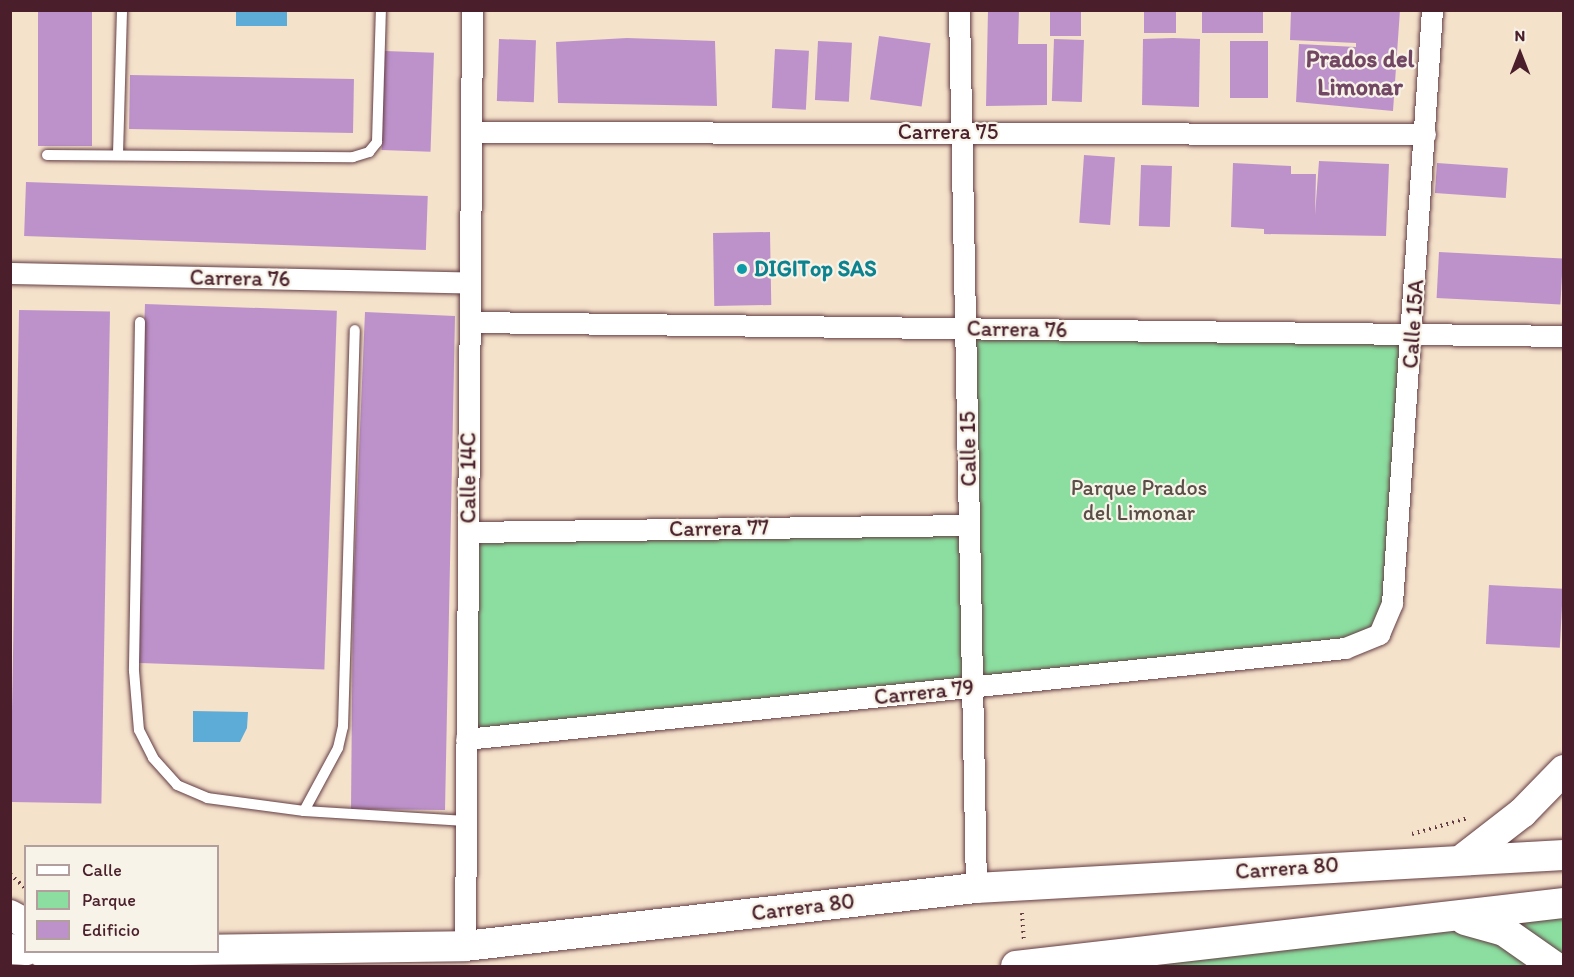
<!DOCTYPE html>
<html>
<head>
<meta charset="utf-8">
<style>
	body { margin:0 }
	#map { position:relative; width:1574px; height:977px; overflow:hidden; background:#f5e2cb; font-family:Itim,sans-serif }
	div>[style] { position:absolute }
	.green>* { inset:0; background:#8bde9f }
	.water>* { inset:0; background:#5dabd7; transform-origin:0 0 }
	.building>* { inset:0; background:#bd92cb; transform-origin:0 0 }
	.path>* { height:4px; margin-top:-2px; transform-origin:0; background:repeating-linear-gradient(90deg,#643c43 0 1.5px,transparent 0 6px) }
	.roads { filter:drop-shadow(0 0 2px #643c43) drop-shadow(0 0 2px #643c43) }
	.lane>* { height:10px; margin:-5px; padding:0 5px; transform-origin:5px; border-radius:5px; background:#fff }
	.street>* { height:21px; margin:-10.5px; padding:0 10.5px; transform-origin:10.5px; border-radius:10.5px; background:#fff }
	.secondary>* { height:30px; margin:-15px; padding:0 15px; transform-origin:15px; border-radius:15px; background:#fff }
	.dots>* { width:16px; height:16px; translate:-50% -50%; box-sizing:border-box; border:3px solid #f7f3e8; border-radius:50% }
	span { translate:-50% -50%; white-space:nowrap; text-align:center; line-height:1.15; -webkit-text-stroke:4.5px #f7f3e8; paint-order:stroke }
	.street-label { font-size:22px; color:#4a1f2b }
	.culture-label { font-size:22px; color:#0d838f; font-weight:700 }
	.left { translate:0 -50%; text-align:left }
	.park-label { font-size:22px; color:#5a4f48 }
	.neighbourhood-label { font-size:24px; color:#724763; font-weight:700 }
	.frame { position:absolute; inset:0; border:12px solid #4a1f2b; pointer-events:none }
	.legend { position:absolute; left:24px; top:845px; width:195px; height:108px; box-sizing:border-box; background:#f7f3e8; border:2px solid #b29e9c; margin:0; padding:8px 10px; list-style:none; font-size:18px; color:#4a1f2b }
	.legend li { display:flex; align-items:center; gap:12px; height:30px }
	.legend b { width:30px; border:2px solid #b29e9c }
	.north { position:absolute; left:1490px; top:24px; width:60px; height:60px; -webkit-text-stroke:4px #f7f3e8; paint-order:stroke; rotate:0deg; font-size:16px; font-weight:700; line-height:24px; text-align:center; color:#4a1f2b }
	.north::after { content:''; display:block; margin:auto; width:21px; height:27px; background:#4a1f2b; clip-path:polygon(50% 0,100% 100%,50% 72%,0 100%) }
</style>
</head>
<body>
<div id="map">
	<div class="green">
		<div style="clip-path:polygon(965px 328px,1413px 334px,1379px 634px,466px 739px,468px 532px,969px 525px)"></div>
		<div style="clip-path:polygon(1563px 903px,1563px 966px,1016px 966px)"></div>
	</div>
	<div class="water">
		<div style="left:236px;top:11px;width:51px;height:15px"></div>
		<div style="clip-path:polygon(193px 711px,248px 712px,247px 728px,240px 742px,193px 742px)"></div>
	</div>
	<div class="building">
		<div style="left:38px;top:10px;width:54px;height:136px"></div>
		<div style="clip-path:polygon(988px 10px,1019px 10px,1018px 44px,1047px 44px,1047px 105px,986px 106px)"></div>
		<div style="left:1050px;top:10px;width:31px;height:26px"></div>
		<div style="left:1144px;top:10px;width:32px;height:23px"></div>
		<div style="left:1202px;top:10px;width:61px;height:23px"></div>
		<div style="clip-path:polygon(1291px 10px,1400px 10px,1393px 111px,1296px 102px,1299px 44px,1356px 47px,1356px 43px,1290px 40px)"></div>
		<div style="left:879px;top:36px;width:52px;height:64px;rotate:8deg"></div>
		<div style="clip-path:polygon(627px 38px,715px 41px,717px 106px,558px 103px,556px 42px)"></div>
		<div style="clip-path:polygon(1173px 38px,1200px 39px,1199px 107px,1142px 105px,1143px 39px)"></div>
		<div style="left:499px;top:39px;width:37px;height:62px;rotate:2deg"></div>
		<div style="left:1054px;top:39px;width:30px;height:62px;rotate:2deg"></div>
		<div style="left:818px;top:41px;width:34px;height:59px;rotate:3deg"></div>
		<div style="left:1230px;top:41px;width:38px;height:57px"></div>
		<div style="left:775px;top:49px;width:34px;height:59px;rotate:3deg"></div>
		<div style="left:385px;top:51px;width:49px;height:99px;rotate:2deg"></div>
		<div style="left:130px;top:75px;width:224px;height:54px;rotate:1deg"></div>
		<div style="left:1084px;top:155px;width:31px;height:68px;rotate:4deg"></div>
		<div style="clip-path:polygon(1319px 161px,1389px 164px,1386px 236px,1264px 234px,1264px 229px,1231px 227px,1233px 163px,1291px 166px,1291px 174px,1316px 174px,1315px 215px)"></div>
		<div style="left:1437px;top:163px;width:71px;height:30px;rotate:4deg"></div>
		<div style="left:1141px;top:165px;width:31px;height:61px;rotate:2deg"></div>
		<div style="left:26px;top:182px;width:402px;height:54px;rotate:2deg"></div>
		<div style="left:770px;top:232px;width:73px;height:57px;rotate:89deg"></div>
		<div style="left:1439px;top:252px;width:124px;height:46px;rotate:3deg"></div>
		<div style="left:145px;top:304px;width:192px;height:359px;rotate:2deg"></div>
		<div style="left:19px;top:310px;width:91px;height:492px;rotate:1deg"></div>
		<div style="clip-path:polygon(365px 312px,455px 316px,445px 810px,351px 809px,353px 594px)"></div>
		<div style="left:1489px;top:585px;width:74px;height:59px;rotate:3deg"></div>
	</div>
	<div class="path">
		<div style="left:1412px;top:834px;width:58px;rotate:-15.9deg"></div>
		<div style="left:10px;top:874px;width:22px;rotate:43deg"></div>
		<div style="left:1022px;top:913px;width:26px;rotate:86deg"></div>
	</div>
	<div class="roads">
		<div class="lane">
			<div style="left:118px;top:154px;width:144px;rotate:-88.4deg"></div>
			<div style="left:47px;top:155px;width:306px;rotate:0.4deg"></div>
			<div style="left:353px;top:157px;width:17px;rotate:-17deg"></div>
			<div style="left:369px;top:152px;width:13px;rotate:-51deg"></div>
			<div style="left:377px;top:142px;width:132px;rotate:-88.3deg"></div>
			<div style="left:140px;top:322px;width:349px;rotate:91deg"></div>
			<div style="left:134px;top:671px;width:59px;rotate:85.2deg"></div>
			<div style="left:139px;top:730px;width:31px;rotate:63deg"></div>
			<div style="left:153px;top:758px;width:36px;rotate:48deg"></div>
			<div style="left:177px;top:785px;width:33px;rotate:23deg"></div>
			<div style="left:207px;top:798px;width:98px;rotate:7.6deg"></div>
			<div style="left:304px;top:811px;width:162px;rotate:3.5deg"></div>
			<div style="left:304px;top:811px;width:72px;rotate:-61.6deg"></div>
			<div style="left:338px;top:748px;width:22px;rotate:-77deg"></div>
			<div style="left:343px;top:727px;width:397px;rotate:-88.3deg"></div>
		</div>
		<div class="street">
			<div style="left:959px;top:10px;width:878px;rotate:88.89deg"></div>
			<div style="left:471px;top:132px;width:954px;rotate:0.12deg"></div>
			<div style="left:10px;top:273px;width:460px;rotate:1.2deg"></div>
			<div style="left:470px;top:322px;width:1094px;rotate:0.73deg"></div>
			<div style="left:468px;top:532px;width:501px;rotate:-0.8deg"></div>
			<div style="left:466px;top:739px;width:884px;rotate:-5.91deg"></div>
			<div style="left:1345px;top:648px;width:37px;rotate:-22deg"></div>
			<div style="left:1379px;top:634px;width:34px;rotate:-67deg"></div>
			<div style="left:1392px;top:603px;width:594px;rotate:-86.14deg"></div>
			<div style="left:465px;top:946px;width:936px;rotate:-89.57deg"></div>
		</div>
		<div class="secondary">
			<div style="left:1465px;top:857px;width:72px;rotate:-37.7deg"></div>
			<div style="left:1522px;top:813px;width:60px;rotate:-45.7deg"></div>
			<div style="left:10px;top:915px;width:18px;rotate:29deg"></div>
			<div style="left:1465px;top:920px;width:41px;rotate:15.8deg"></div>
			<div style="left:1504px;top:931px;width:61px;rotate:35deg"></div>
			<div style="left:10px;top:949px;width:16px;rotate:4deg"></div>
			<div style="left:42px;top:952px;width:423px;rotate:-0.8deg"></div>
			<div style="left:465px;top:946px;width:514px;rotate:-6.48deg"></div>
			<div style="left:976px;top:888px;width:589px;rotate:-3.21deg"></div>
			<div style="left:1016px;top:966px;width:552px;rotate:-6.56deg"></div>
		</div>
	</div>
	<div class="dots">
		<div style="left:742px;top:269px;background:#0f9aa8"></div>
	</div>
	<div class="street-label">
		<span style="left:948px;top:132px">Carrera 75</span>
		<span style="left:240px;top:278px;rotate:1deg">Carrera 76</span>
		<span style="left:1413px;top:324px;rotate:-86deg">Calle 15A</span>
		<span style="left:1017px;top:329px;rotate:1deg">Carrera 76</span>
		<span style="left:968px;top:449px;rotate:-91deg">Calle 15</span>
		<span style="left:468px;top:478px;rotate:-90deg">Calle 14C</span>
		<span style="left:719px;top:528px;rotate:-1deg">Carrera 77</span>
		<span style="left:924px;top:692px;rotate:-6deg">Carrera 79</span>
		<span style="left:1287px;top:868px;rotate:-4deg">Carrera 80</span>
		<span style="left:803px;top:907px;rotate:-7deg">Carrera 80</span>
	</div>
	<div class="culture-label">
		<span class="left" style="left:754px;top:269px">DIGITop SAS</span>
	</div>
	<div class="park-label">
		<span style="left:1139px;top:500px">Parque Prados<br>del Limonar</span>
	</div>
	<div class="neighbourhood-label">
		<span style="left:1360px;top:73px">Prados del<br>Limonar</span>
	</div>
	<div class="frame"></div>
	<ul class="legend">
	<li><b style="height:8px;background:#fff"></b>Calle</li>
	<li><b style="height:16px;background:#8bde9f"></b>Parque</li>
	<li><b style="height:16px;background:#bd92cb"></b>Edificio</li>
	</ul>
	<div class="north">N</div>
</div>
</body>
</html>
